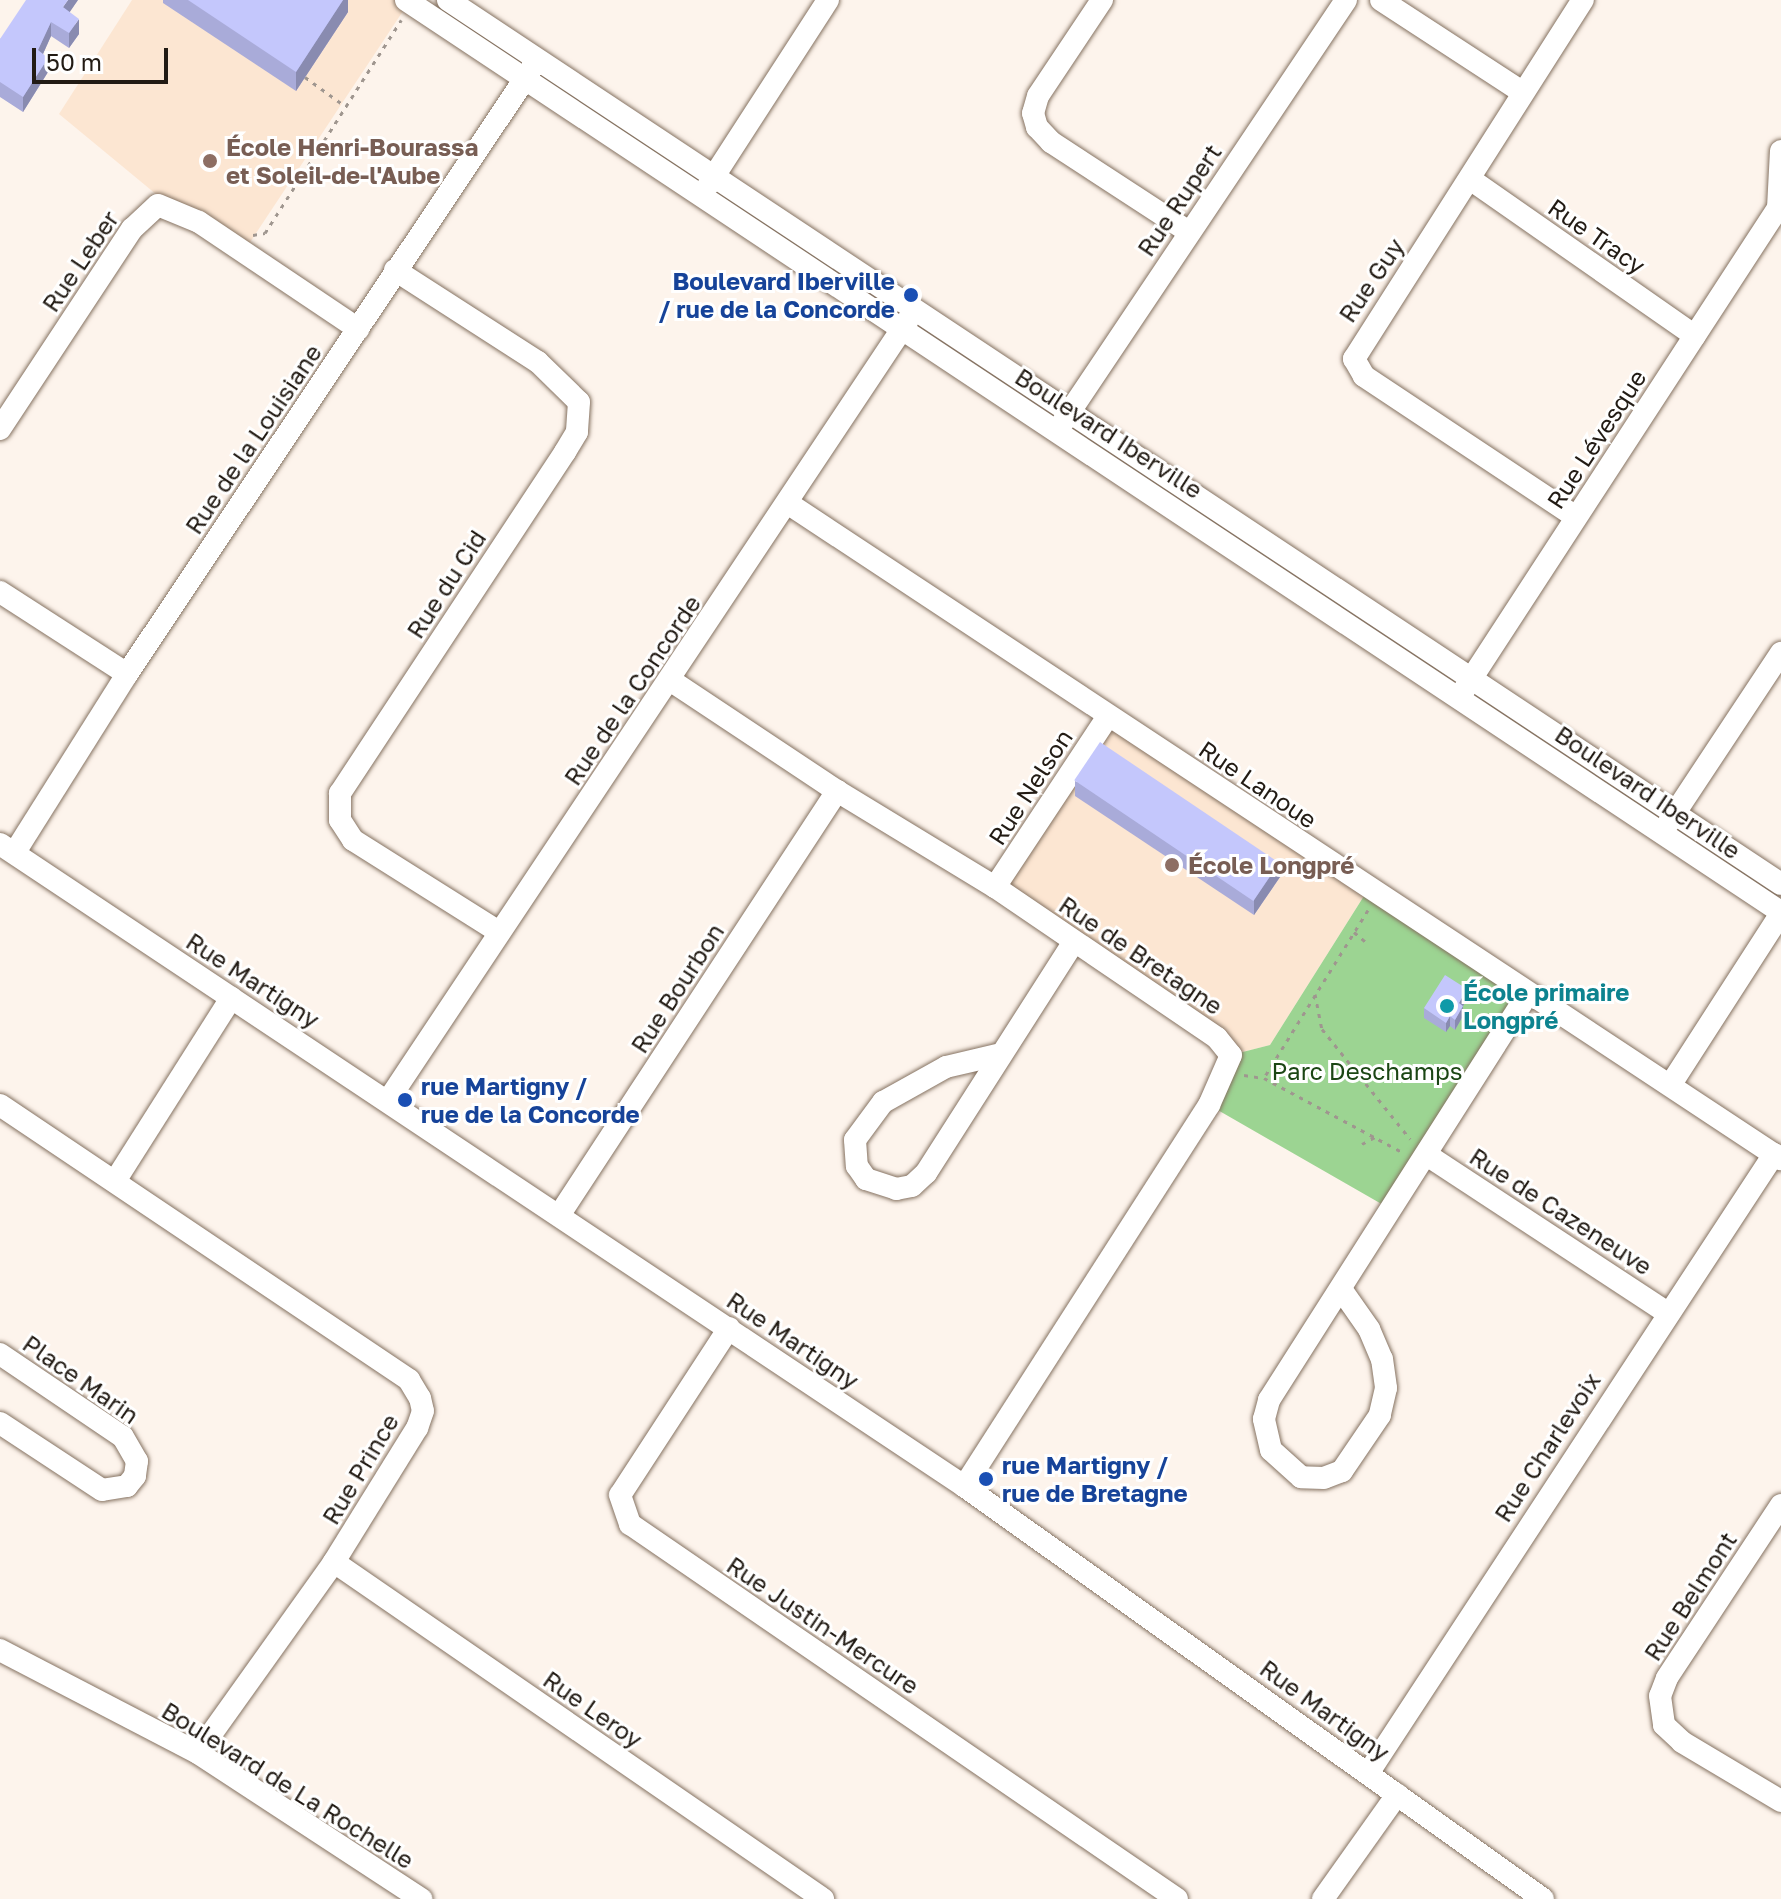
<!DOCTYPE html>
<html>
<head>
<meta charset="utf-8">
<style>
	body { margin:0 }
	#map { position:relative; width:1781px; height:1899px; overflow:hidden; background:#fdf4ec; font-family:"Golos Text",sans-serif }
	div>[style] { position:absolute }
	.built>* { inset:0; background:#fce6d2 }
	.green>* { inset:0; background:#9cd492 }
	.path>* { height:3px; margin-top:-1.5px; transform-origin:0; background:repeating-linear-gradient(90deg,#9f968f 0 4px,transparent 0 10px) }
	.roads { filter:drop-shadow(0 0 2px #857261) drop-shadow(0 0 2px #857261) }
	.minor>* { height:22px; margin:-11px; padding:0 11px; transform-origin:11px; border-radius:11px; background:#fff }
	.wall>* { inset:0; background:#a9abd9 }
	.shaded-wall>* { inset:0; background:#898bb0 }
	.building>* { inset:0; background:#c4c7fc; transform-origin:0 0 }
	.dots>* { width:22px; height:22px; translate:-50% -50%; box-sizing:border-box; border:4px solid #fff; border-radius:50% }
	span { translate:-50% -50%; white-space:nowrap; text-align:center; line-height:1.15; -webkit-text-stroke:6px #fff; paint-order:stroke }
	.education-label { font-size:24px; color:#785e54; font-weight:700 }
	.left { translate:0 -50%; text-align:left }
	.street-label { font-size:24px; color:#221b14 }
	.transit-label { font-size:24px; color:#164399; font-weight:700 }
	.right { translate:-100% -50%; text-align:right }
	.culture-label { font-size:24px; color:#0d838f; font-weight:700 }
	.park-label { font-size:24px; color:#1b4614 }
	.scale { position:absolute; left:32px; top:48px; width:136px; height:36px; box-sizing:border-box; border:4px solid #221b14; border-top:0; padding-left:10px; font-size:24px; line-height:28px; white-space:nowrap; color:#221b14; -webkit-text-stroke:6px #fff; paint-order:stroke }
</style>
</head>
<body>
<div id="map">
	<div class="built">
		<div style="clip-path:polygon(132px 0,406px 0,409px 2px,243px 253px,174px 209px,59px 114px)"></div>
		<div style="clip-path:polygon(1108px 716px,1369px 888px,1270px 1045px,1231px 1055px,995px 887px)"></div>
	</div>
	<div class="green">
		<div style="clip-path:polygon(1369px 888px,1528px 993px,1392px 1210px,1209px 1105px,1231px 1055px,1270px 1045px)"></div>
	</div>
	<div class="path">
		<div style="left:305px;top:77px;width:49px;rotate:35.9deg"></div>
		<div style="left:253px;top:235px;width:12px;rotate:-9deg"></div>
		<div style="left:265px;top:233px;width:253px;rotate:-57.4deg"></div>
		<div style="left:1279px;top:876px;width:19px;rotate:-55deg"></div>
		<div style="left:1368px;top:910px;width:198px;rotate:121.8deg"></div>
		<div style="left:1264px;top:1078px;width:159px;rotate:28.2deg"></div>
		<div style="left:1354px;top:932px;width:16px;rotate:40deg"></div>
		<div style="left:1315px;top:994px;width:36px;rotate:79deg"></div>
		<div style="left:1322px;top:1029px;width:141px;rotate:51.3deg"></div>
		<div style="left:1244px;top:1075px;width:20px;rotate:9deg"></div>
		<div style="left:1362px;top:1144px;width:15px;rotate:-28deg"></div>
	</div>
	<div class="roads">
		<div class="minor">
			<div style="left:406px;top:0;width:1650px;rotate:33.56deg"></div>
			<div style="left:448px;top:0;width:1599px;rotate:33.55deg"></div>
			<div style="left:1102px;top:0;width:115px;rotate:123.7deg"></div>
			<div style="left:1038px;top:96px;width:18px;rotate:106deg"></div>
			<div style="left:1033px;top:113px;width:15px;rotate:74deg"></div>
			<div style="left:1037px;top:127px;width:21px;rotate:47deg"></div>
			<div style="left:1051px;top:142px;width:165px;rotate:33.1deg"></div>
			<div style="left:1381px;top:0;width:168px;rotate:33.1deg"></div>
			<div style="left:1470px;top:179px;width:274px;rotate:34.9deg"></div>
			<div style="left:709px;top:184px;width:219px;rotate:-57.1deg"></div>
			<div style="left:395px;top:270px;width:170px;rotate:32.8deg"></div>
			<div style="left:538px;top:362px;width:57px;rotate:44.3deg"></div>
			<div style="left:579px;top:402px;width:30px;rotate:94deg"></div>
			<div style="left:577px;top:432px;width:23px;rotate:121deg"></div>
			<div style="left:565px;top:452px;width:409px;rotate:123.4deg"></div>
			<div style="left:340px;top:793px;width:27px;rotate:90deg"></div>
			<div style="left:340px;top:820px;width:24px;rotate:57deg"></div>
			<div style="left:353px;top:840px;width:173px;rotate:32.2deg"></div>
			<div style="left:1063px;top:422px;width:508px;rotate:-56.15deg"></div>
			<div style="left:0;top:429px;width:240px;rotate:-56.6deg"></div>
			<div style="left:132px;top:229px;width:35px;rotate:-43deg"></div>
			<div style="left:158px;top:205px;width:44px;rotate:22.5deg"></div>
			<div style="left:199px;top:222px;width:192px;rotate:33.9deg"></div>
			<div style="left:789px;top:504px;width:1189px;rotate:33.44deg"></div>
			<div style="left:1576px;top:517px;width:255px;rotate:-146.4deg"></div>
			<div style="left:1364px;top:376px;width:20px;rotate:-120deg"></div>
			<div style="left:1354px;top:359px;width:426px;rotate:-57.5deg"></div>
			<div style="left:0;top:592px;width:151px;rotate:32.8deg"></div>
			<div style="left:670px;top:680px;width:201px;rotate:33.6deg"></div>
			<div style="left:837px;top:791px;width:185px;rotate:31.3deg"></div>
			<div style="left:995px;top:887px;width:268px;rotate:34.2deg"></div>
			<div style="left:1217px;top:1038px;width:22px;rotate:51deg"></div>
			<div style="left:1231px;top:1055px;width:55px;rotate:113.7deg"></div>
			<div style="left:1209px;top:1105px;width:453px;rotate:122.7deg"></div>
			<div style="left:1464px;top:690px;width:575px;rotate:-56.92deg"></div>
			<div style="left:1778px;top:208px;width:57px;rotate:-87deg"></div>
			<div style="left:1669px;top:822px;width:203px;rotate:-56.5deg"></div>
			<div style="left:0;top:844px;width:1158px;rotate:33.66deg"></div>
			<div style="left:964px;top:1486px;width:711px;rotate:35.5deg"></div>
			<div style="left:15px;top:852px;width:210px;rotate:-57.8deg"></div>
			<div style="left:127px;top:674px;width:729px;rotate:-56.24deg"></div>
			<div style="left:995px;top:887px;width:205px;rotate:-56.5deg"></div>
			<div style="left:997px;top:1055px;width:52px;rotate:166.8deg"></div>
			<div style="left:946px;top:1067px;width:72px;rotate:150.9deg"></div>
			<div style="left:883px;top:1102px;width:47px;rotate:126.4deg"></div>
			<div style="left:855px;top:1140px;width:26px;rotate:86deg"></div>
			<div style="left:857px;top:1166px;width:16px;rotate:55deg"></div>
			<div style="left:866px;top:1179px;width:32px;rotate:18deg"></div>
			<div style="left:896px;top:1189px;width:16px;rotate:-11deg"></div>
			<div style="left:912px;top:1186px;width:19px;rotate:-43deg"></div>
			<div style="left:926px;top:1173px;width:273px;rotate:-57.4deg"></div>
			<div style="left:1671px;top:1084px;width:203px;rotate:-57.2deg"></div>
			<div style="left:389px;top:1099px;width:936px;rotate:-56.33deg"></div>
			<div style="left:0;top:1105px;width:493px;rotate:33.9deg"></div>
			<div style="left:409px;top:1380px;width:21px;rotate:59deg"></div>
			<div style="left:420px;top:1398px;width:13px;rotate:77deg"></div>
			<div style="left:423px;top:1411px;width:18px;rotate:109deg"></div>
			<div style="left:417px;top:1428px;width:158px;rotate:121.8deg"></div>
			<div style="left:334px;top:1562px;width:234px;rotate:125.5deg"></div>
			<div style="left:1427px;top:1155px;width:286px;rotate:33.3deg"></div>
			<div style="left:115px;top:1181px;width:217px;rotate:-57.6deg"></div>
			<div style="left:560px;top:1214px;width:506px;rotate:-56.78deg"></div>
			<div style="left:1341px;top:1289px;width:49px;rotate:55deg"></div>
			<div style="left:1369px;top:1329px;width:33px;rotate:67deg"></div>
			<div style="left:1382px;top:1359px;width:29px;rotate:82deg"></div>
			<div style="left:1386px;top:1388px;width:28px;rotate:103deg"></div>
			<div style="left:1380px;top:1415px;width:68px;rotate:124.2deg"></div>
			<div style="left:1342px;top:1471px;width:19px;rotate:159deg"></div>
			<div style="left:1324px;top:1478px;width:23px;rotate:-178deg"></div>
			<div style="left:1301px;top:1477px;width:40px;rotate:-138deg"></div>
			<div style="left:1271px;top:1450px;width:32px;rotate:-103deg"></div>
			<div style="left:1264px;top:1419px;width:20px;rotate:-75deg"></div>
			<div style="left:1269px;top:1400px;width:482px;rotate:-57.5deg"></div>
			<div style="left:729px;top:1328px;width:199px;rotate:123.1deg"></div>
			<div style="left:620px;top:1495px;width:31px;rotate:71deg"></div>
			<div style="left:630px;top:1524px;width:663px;rotate:34.43deg"></div>
			<div style="left:0;top:1354px;width:148px;rotate:34deg"></div>
			<div style="left:123px;top:1437px;width:28px;rotate:60deg"></div>
			<div style="left:137px;top:1461px;width:15px;rotate:98deg"></div>
			<div style="left:135px;top:1476px;width:13px;rotate:129deg"></div>
			<div style="left:127px;top:1486px;width:25px;rotate:171deg"></div>
			<div style="left:102px;top:1490px;width:122px;rotate:-146.7deg"></div>
			<div style="left:1781px;top:1505px;width:207px;rotate:123.4deg"></div>
			<div style="left:1667px;top:1678px;width:19px;rotate:111deg"></div>
			<div style="left:1660px;top:1696px;width:29px;rotate:82deg"></div>
			<div style="left:1664px;top:1725px;width:25px;rotate:43deg"></div>
			<div style="left:1682px;top:1742px;width:115px;rotate:30.8deg"></div>
			<div style="left:334px;top:1562px;width:594px;rotate:34.57deg"></div>
			<div style="left:0;top:1650px;width:223px;rotate:27.5deg"></div>
			<div style="left:198px;top:1753px;width:267px;rotate:33.2deg"></div>
			<div style="left:1369px;top:1772px;width:739px;rotate:-56.76deg"></div>
			<div style="left:1323px;top:1899px;width:128px;rotate:-54.6deg"></div>
		</div>
	</div>
	<div class="wall">
		<div style="clip-path:polygon(78px 0,69px 12px,79px 34px,69px 48px,51px 36px,43px 54px,48px 72px,23px 112px,0 97px,0 39px)"></div>
		<div style="clip-path:polygon(163px 0,348px 0,348px 12px,296px 91px,163px 3px)"></div>
		<div style="clip-path:polygon(1075px 781px,1280px 877px,1254px 915px,1075px 796px)"></div>
		<div style="clip-path:polygon(1467px 999px,1463px 1006px,1463px 1016px,1455px 1030px,1450px 1026px,1446px 1032px,1424px 1018px,1424px 1008px)"></div>
	</div>
	<div class="shaded-wall">
		<div style="clip-path:polygon(68px 0,78px 0,63px 22px,63px 7px)"></div>
		<div style="clip-path:polygon(343px 0,348px 0,348px 12px,296px 91px,296px 72px)"></div>
		<div style="clip-path:polygon(79px 19px,79px 34px,69px 48px,69px 33px)"></div>
		<div style="clip-path:polygon(51px 22px,51px 36px,38px 65px,38px 50px)"></div>
		<div style="clip-path:polygon(48px 58px,48px 72px,23px 112px,23px 97px)"></div>
		<div style="clip-path:polygon(1280px 862px,1280px 877px,1254px 915px,1254px 900px)"></div>
		<div style="clip-path:polygon(1467px 989px,1467px 999px,1459px 1013px,1459px 1003px)"></div>
		<div style="clip-path:polygon(1463px 1006px,1463px 1016px,1455px 1030px,1455px 1020px)"></div>
		<div style="clip-path:polygon(1450px 1016px,1450px 1026px,1446px 1032px,1446px 1023px)"></div>
	</div>
	<div class="building">
		<div style="clip-path:polygon(26px 0,68px 0,63px 7px,79px 19px,69px 33px,51px 22px,38px 50px,48px 58px,23px 97px,0 82px,0 39px)"></div>
		<div style="clip-path:polygon(188px 0,343px 0,296px 72px)"></div>
		<div style="left:1100px;top:742px;width:216px;height:46px;rotate:34deg"></div>
		<div style="clip-path:polygon(1445px 975px,1467px 989px,1459px 1003px,1463px 1006px,1455px 1020px,1450px 1016px,1446px 1023px,1424px 1008px)"></div>
	</div>
	<div class="dots">
		<div style="left:210px;top:161px;background:#8d6e63"></div>
		<div style="left:911px;top:295px;background:#1a4fb4"></div>
		<div style="left:1172px;top:865px;background:#8d6e63"></div>
		<div style="left:1447px;top:1006px;background:#0f9aa8"></div>
		<div style="left:405px;top:1100px;background:#1a4fb4"></div>
		<div style="left:986px;top:1479px;background:#1a4fb4"></div>
	</div>
	<div class="education-label">
		<span class="left" style="left:226px;top:161px">École Henri-Bourassa<br>et Soleil-de-l'Aube</span>
		<span class="left" style="left:1188px;top:865px">École Longpré</span>
	</div>
	<div class="street-label">
		<span style="left:1179px;top:200px;rotate:-56deg">Rue Rupert</span>
		<span style="left:1597px;top:236px;rotate:35deg">Rue Tracy</span>
		<span style="left:80px;top:261px;rotate:-56deg">Rue Leber</span>
		<span style="left:1371px;top:280px;rotate:-56deg">Rue Guy</span>
		<span style="left:1109px;top:433px;rotate:33deg">Boulevard Iberville</span>
		<span style="left:253px;top:439px;rotate:-56deg">Rue de la Louisiane</span>
		<span style="left:1596px;top:439px;rotate:-57deg">Rue Lévesque</span>
		<span style="left:446px;top:584px;rotate:-57deg">Rue du Cid</span>
		<span style="left:632px;top:690px;rotate:-56deg">Rue de la Concorde</span>
		<span style="left:1258px;top:784px;rotate:34deg">Rue Lanoue</span>
		<span style="left:1030px;top:787px;rotate:-57deg">Rue Nelson</span>
		<span style="left:1648px;top:792px;rotate:34deg">Boulevard Iberville</span>
		<span style="left:1141px;top:955px;rotate:34deg">Rue de Bretagne</span>
		<span style="left:253px;top:980px;rotate:33deg">Rue Martigny</span>
		<span style="left:677px;top:988px;rotate:-57deg">Rue Bourbon</span>
		<span style="left:1561px;top:1211px;rotate:33deg">Rue de Cazeneuve</span>
		<span style="left:793px;top:1340px;rotate:34deg">Rue Martigny</span>
		<span style="left:81px;top:1379px;rotate:35deg">Place Marin</span>
		<span style="left:1547px;top:1447px;rotate:-57deg">Rue Charlevoix</span>
		<span style="left:360px;top:1469px;rotate:-59deg">Rue Prince</span>
		<span style="left:1690px;top:1596px;rotate:-57deg">Rue Belmont</span>
		<span style="left:823px;top:1625px;rotate:34deg">Rue Justin-Mercure</span>
		<span style="left:593px;top:1709px;rotate:35deg">Rue Leroy</span>
		<span style="left:1325px;top:1710px;rotate:36deg">Rue Martigny</span>
		<span style="left:288px;top:1785px;rotate:32deg">Boulevard de La Rochelle</span>
	</div>
	<div class="transit-label">
		<span class="right" style="left:895px;top:295px">Boulevard Iberville<br>/ rue de la Concorde</span>
		<span class="left" style="left:421px;top:1100px">rue Martigny /<br>rue de la Concorde</span>
		<span class="left" style="left:1002px;top:1479px">rue Martigny /<br>rue de Bretagne</span>
	</div>
	<div class="culture-label">
		<span class="left" style="left:1463px;top:1006px">École primaire<br>Longpré</span>
	</div>
	<div class="park-label">
		<span style="left:1367px;top:1071px">Parc Deschamps</span>
	</div>
	<div class="scale">50 m</div>
</div>
</body>
</html>
